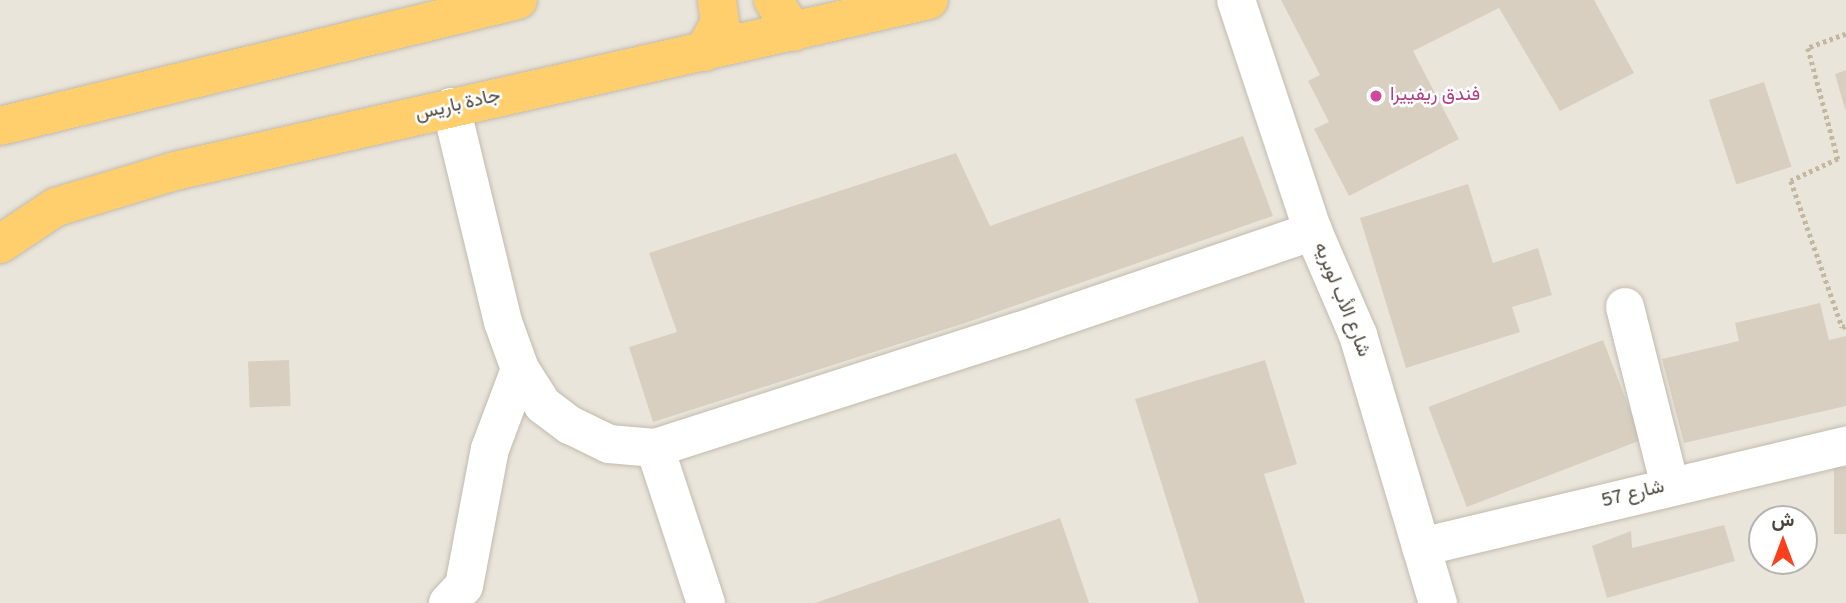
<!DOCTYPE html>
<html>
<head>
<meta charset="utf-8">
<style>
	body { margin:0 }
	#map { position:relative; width:1846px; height:603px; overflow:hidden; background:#f6f3ec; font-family:Overpass,Vazirmatn,sans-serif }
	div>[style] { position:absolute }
	.residential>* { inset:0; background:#eae5da }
	.building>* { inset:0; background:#d8cfc1; transform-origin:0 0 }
	.path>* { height:4.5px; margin-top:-2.25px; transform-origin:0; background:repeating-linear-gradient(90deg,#c4b79f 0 3.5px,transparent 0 7px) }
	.roads { filter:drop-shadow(0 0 2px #c2bbae) drop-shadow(0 0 2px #c2bbae) }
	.minor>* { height:38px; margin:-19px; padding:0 19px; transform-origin:19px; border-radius:19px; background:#fff }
	.highway>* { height:38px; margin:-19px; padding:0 19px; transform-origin:19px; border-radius:19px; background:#ffcf6e }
	.dots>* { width:19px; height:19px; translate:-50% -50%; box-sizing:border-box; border:4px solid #fff; border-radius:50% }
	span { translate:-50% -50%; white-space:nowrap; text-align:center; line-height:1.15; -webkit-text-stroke:5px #fff; paint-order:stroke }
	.hotel-label { font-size:19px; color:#b23c85 }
	.left { translate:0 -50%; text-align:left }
	.street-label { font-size:19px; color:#4b4439 }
	.north { position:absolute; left:1748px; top:505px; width:70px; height:70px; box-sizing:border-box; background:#fff; border:2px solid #b7b4b0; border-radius:50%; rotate:0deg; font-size:19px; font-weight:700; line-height:28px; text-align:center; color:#4b4439 }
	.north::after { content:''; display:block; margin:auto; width:24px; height:32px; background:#fc3f1d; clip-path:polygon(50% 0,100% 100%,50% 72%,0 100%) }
</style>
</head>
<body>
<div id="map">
	<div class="residential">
		<div style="clip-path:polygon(evenodd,0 0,1846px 0,1846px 603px,0 603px,0 0,1762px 519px,1804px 519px,1804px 561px,1762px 561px,1762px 519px)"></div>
	</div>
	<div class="building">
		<div style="clip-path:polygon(1281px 0,1594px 0,1634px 73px,1560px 111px,1499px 8px,1413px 51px,1459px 139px,1349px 196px,1314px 129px,1329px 122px,1308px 81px,1320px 75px)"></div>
		<div style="clip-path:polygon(1846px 70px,1846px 109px,1845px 109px,1835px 74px)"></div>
		<div style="left:1764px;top:82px;width:89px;height:58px;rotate:72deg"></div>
		<div style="clip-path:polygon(1243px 136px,1273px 216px,965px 323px,653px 422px,629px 347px,677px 332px,649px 253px,956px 153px,990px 226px)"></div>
		<div style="clip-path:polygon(1468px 184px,1493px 263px,1538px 248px,1552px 295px,1512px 307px,1520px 332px,1406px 368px,1360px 218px)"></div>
		<div style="clip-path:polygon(1820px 303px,1829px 340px,1846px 336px,1846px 406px,1684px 443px,1662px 359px,1739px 341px,1735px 323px)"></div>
		<div style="left:1603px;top:340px;width:107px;height:187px;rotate:69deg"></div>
		<div style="left:289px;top:360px;width:46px;height:41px;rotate:88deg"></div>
		<div style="clip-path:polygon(1265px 360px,1297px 464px,1264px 474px,1305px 603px,1199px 603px,1135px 399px)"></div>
		<div style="left:1834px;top:467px;width:12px;height:67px"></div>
		<div style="clip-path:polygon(1772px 511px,1795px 512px,1797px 519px,1773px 519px)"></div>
		<div style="clip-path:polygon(1060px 518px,1089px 603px,815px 603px)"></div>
		<div style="clip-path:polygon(1724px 525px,1735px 561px,1607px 598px,1592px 546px,1631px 531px,1632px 548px)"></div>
	</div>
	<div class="path">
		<div style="left:1846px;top:34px;width:40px;rotate:159.8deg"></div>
		<div style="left:1808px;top:48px;width:115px;rotate:74.9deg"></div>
		<div style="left:1838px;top:159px;width:52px;rotate:154.9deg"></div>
		<div style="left:1791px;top:181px;width:155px;rotate:70.7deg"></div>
		<div style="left:1842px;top:327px;width:4px;rotate:-14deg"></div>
	</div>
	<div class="roads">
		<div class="minor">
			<div style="left:1236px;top:0;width:243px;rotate:71.6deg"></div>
			<div style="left:1313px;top:231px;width:113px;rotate:66.6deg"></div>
			<div style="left:1358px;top:335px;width:280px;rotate:73.4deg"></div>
			<div style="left:451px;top:107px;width:221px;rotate:76.4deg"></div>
			<div style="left:503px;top:322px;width:50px;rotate:70.1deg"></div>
			<div style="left:520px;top:369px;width:43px;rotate:57.4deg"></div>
			<div style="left:543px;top:405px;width:34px;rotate:37deg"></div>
			<div style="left:570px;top:425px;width:43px;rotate:26deg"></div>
			<div style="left:609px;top:444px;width:46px;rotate:5deg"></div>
			<div style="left:655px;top:448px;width:383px;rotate:-17.8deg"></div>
			<div style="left:1020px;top:331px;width:310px;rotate:-18.8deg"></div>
			<div style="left:1625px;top:307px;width:185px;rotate:75.9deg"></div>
			<div style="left:655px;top:448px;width:163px;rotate:71.8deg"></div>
			<div style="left:1421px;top:547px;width:437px;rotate:-13.4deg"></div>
			<div style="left:448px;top:603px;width:23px;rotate:-47deg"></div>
			<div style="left:464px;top:586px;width:139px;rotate:-79.3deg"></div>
			<div style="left:490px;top:449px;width:85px;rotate:-69.4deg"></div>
		</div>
		<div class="highway">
			<div style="left:773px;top:0;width:38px;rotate:57deg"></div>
			<div style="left:704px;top:52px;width:34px;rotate:-62deg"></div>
			<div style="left:720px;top:22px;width:22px;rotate:-98deg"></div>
			<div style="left:0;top:126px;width:533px;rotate:-13.67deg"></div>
			<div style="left:0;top:244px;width:67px;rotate:-33.5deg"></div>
			<div style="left:56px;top:207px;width:124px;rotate:-16.8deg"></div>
			<div style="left:175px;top:171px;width:773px;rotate:-12.78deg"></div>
		</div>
	</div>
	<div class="dots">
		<div style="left:1376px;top:96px;background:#d1479c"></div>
	</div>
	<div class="hotel-label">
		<span class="left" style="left:1390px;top:96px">فندق ريفييرا</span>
	</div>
	<div class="street-label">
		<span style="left:458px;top:106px;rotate:-13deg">جادة باريس</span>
		<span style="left:1341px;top:300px;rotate:68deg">شارع الأب لوبريه</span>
		<span style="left:1633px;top:495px;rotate:-14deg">شارع 57</span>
	</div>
	<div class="north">ش</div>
</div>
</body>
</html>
